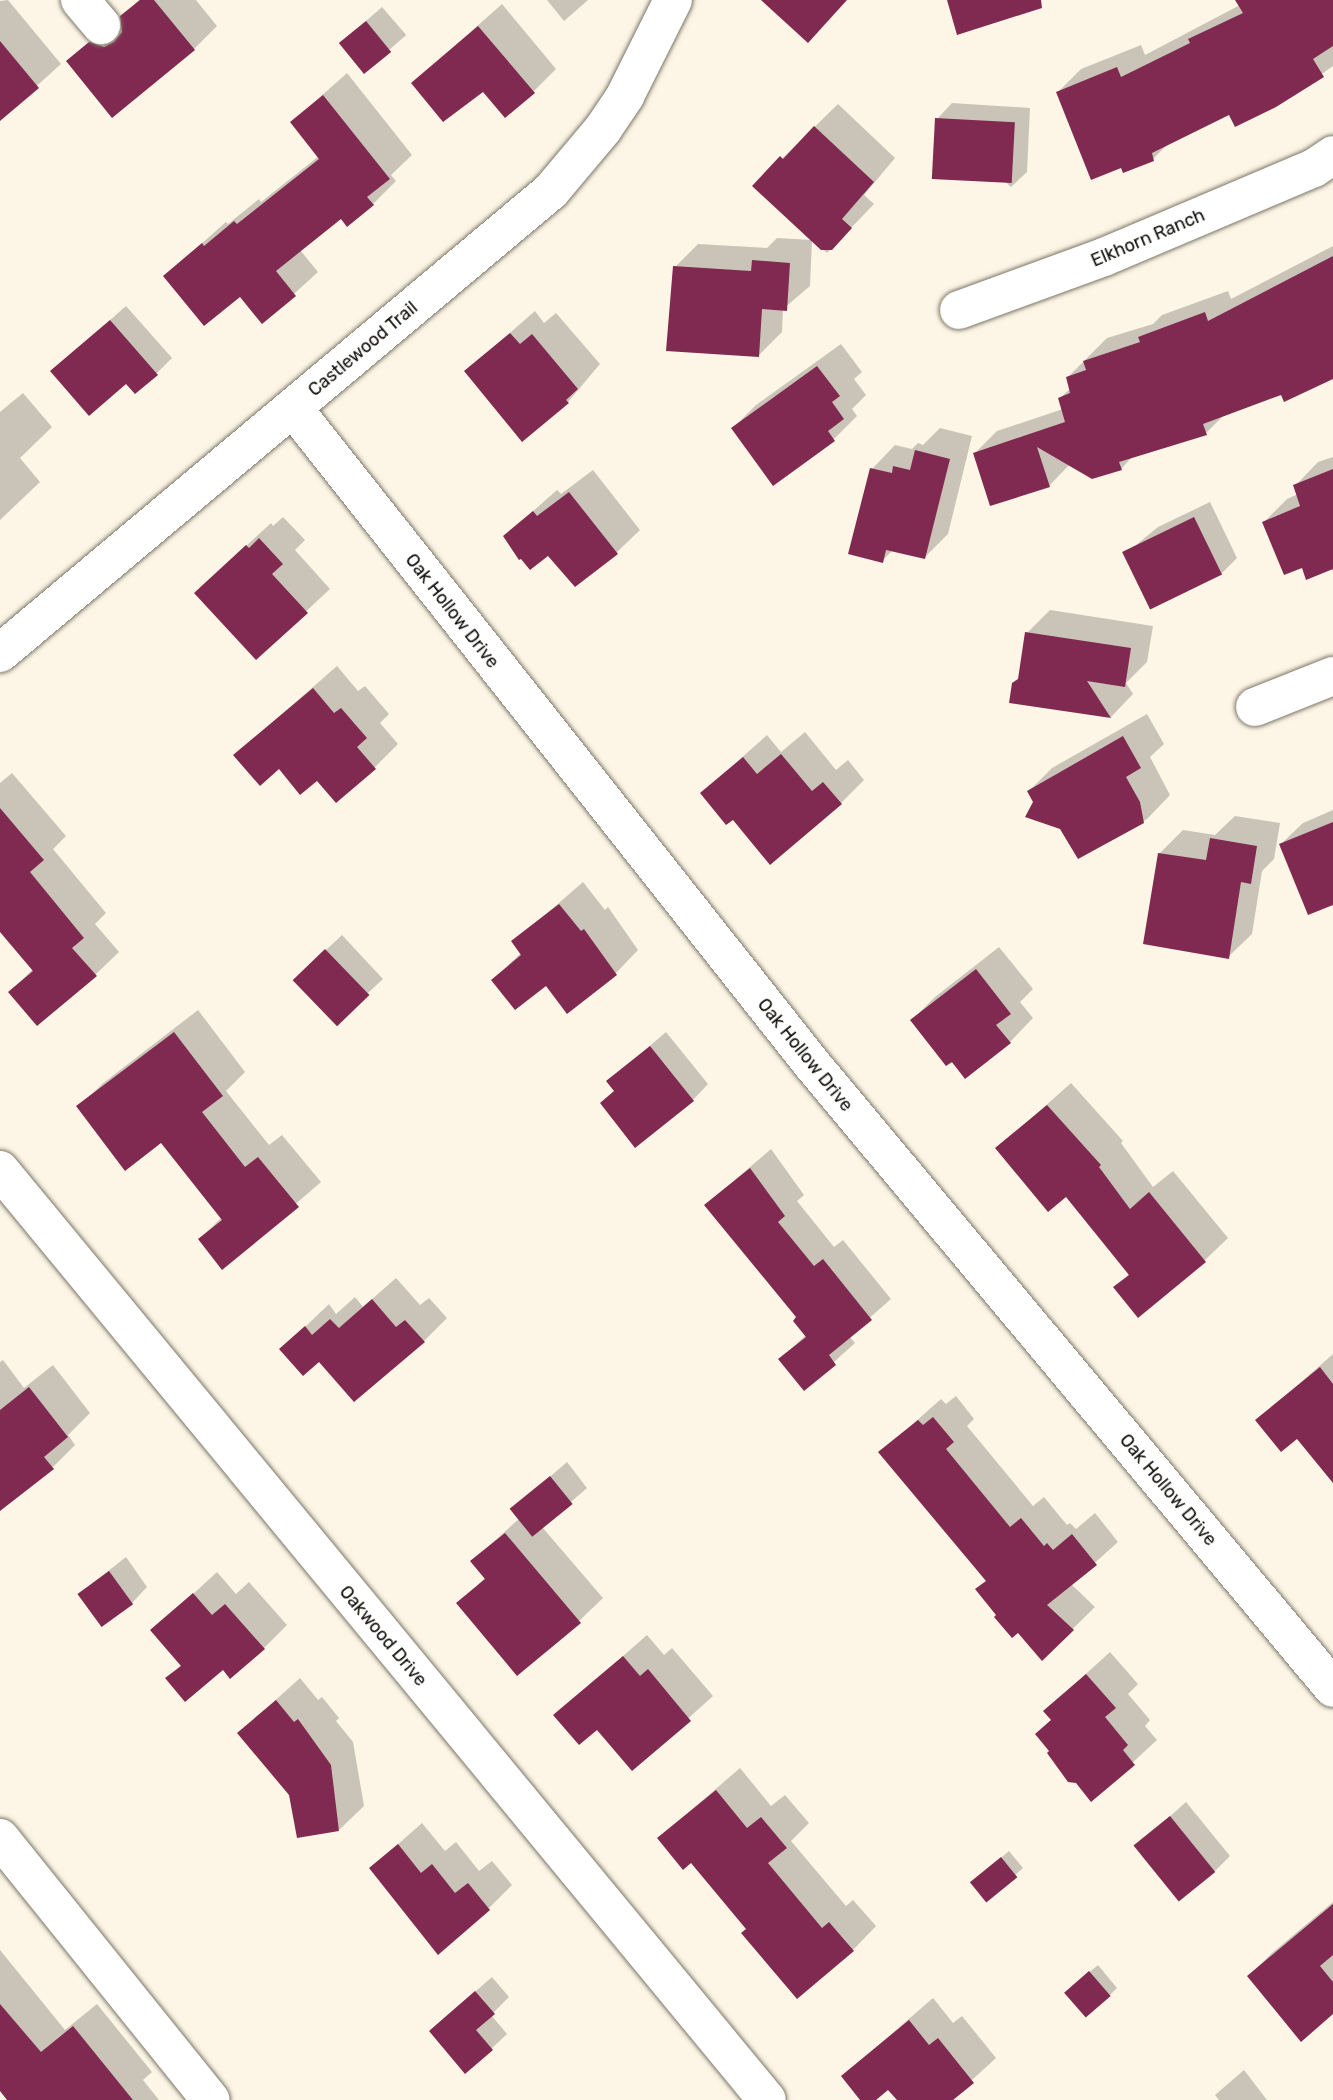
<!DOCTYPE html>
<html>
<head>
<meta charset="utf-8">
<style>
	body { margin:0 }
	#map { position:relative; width:1333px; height:2100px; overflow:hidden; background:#fdf6e6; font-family:Rubik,sans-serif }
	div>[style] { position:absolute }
	.shadow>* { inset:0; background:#0003; transform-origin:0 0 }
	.building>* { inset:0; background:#812a51; transform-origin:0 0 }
	.roads { filter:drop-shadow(0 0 2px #7c7668) drop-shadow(0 0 2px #7c7668) }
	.minor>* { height:38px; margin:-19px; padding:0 19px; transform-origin:19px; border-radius:19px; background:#fff }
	span { translate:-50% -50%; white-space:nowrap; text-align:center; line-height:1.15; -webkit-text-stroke:7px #fff; paint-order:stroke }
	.street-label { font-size:18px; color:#0e0c07 }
</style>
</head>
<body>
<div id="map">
	<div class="shadow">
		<div style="clip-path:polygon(8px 0,61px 64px,0 119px,0 1px)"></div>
		<div style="clip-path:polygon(139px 0,196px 0,217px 26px,194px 49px,112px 115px,69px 61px,114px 20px,123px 23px,122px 17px)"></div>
		<div style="clip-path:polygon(547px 0,588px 0,564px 21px)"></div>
		<div style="clip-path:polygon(1241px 0,1333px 0,1333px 66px,1276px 106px,1230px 113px,1170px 142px,1153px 159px,1058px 92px,1081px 69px,1141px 45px,1145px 55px,1240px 5px)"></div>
		<div style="clip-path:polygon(502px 4px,556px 69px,533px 92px,413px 83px)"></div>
		<div style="left:382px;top:7px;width:37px;height:55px;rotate:49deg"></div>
		<div style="clip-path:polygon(347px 73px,412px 155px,391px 175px,396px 181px,373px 204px,341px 217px,300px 250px,318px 272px,263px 322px,240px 294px,165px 276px,226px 222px,228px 224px,259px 199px,261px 202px,319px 156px,292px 122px)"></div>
		<div style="clip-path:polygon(952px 103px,1030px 108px,1027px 172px,1011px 187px,937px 119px)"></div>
		<div style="clip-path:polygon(838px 104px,895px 158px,864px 195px,874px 204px,827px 253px,755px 185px)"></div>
		<div style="clip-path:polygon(777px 238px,812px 240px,810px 286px,783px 309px,782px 332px,758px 356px,675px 267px,698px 244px,767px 248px)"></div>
		<div style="clip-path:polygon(1333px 246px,1333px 377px,1226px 413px,1206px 433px,1134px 455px,1121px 469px,1070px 464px,1049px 486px,975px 453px,997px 431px,1063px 409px,1060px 398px,1071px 388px,1068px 377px,1107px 338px,1153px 324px,1162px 315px,1228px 291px,1231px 299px)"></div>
		<div style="clip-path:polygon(126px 306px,172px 358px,156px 374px,126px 381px,52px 371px)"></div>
		<div style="clip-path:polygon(535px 311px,544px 323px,556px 313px,600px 364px,568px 402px,466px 371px)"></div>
		<div style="clip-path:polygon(841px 344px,862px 372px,854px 379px,866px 395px,852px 409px,857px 416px,834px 439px,773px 484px,733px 428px,756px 405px)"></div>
		<div style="clip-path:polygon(23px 393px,52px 427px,20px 458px,40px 482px,0 520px,0 412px)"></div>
		<div style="clip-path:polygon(940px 428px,972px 436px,948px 534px,925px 557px,893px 550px,882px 561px,872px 469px,895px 445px,912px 449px,918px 443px,923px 445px)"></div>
		<div style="clip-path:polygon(1333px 457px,1333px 572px,1331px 568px,1303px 566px,1264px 522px,1287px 499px,1298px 494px,1295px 486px,1318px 462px)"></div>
		<div style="clip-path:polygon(593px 470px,640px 530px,616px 553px,548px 553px,505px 536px,557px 490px,561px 494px)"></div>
		<div style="clip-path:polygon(1210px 502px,1237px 558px,1221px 574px,1125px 554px,1158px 527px)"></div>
		<div style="clip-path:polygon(283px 517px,305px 540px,295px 550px,330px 589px,256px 658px,220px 570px,271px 523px,273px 526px)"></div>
		<div style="clip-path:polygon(1050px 610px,1153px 626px,1147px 662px,1126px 683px,1133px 694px,1111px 717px,1011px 702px,1020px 677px,1027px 633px)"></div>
		<div style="clip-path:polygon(337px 666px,358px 691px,365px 686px,389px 714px,380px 723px,398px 744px,375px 767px,336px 801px,317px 778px,235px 755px)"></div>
		<div style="clip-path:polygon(1147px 714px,1164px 744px,1150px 757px,1170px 795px,1147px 819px,1078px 856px,1061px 828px,1029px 791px,1052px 768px)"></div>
		<div style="clip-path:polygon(805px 732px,836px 770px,848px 760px,864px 780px,841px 803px,733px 817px,702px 793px,767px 735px,781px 752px)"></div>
		<div style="clip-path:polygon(12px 773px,66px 836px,53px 849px,106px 913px,95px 924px,119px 952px,95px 975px,10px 992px,33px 969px,0 929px,0 783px)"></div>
		<div style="clip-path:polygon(1333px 810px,1333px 903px,1281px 844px,1303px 823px)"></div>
		<div style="clip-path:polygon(1235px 816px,1280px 823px,1274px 859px,1262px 871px,1252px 934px,1228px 957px,1159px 854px,1183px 830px,1215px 835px)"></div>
		<div style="clip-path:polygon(583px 882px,605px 910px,608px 907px,638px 950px,615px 974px,546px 984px,493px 980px,522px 952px,514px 942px)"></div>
		<div style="clip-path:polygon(342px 935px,383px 979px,367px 994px,310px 965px)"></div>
		<div style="clip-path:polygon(999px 947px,1033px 989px,1020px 1002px,1033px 1018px,1010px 1042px,965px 1077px,912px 1020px,935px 997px)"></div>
		<div style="clip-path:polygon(198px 1010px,245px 1072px,226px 1091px,269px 1145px,282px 1135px,321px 1182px,223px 1267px,200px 1239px,222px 1217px,162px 1141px,79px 1107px,102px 1084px)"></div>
		<div style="clip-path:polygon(666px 1032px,708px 1084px,693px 1100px,615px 1090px,609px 1081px)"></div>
		<div style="clip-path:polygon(1071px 1083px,1123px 1141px,1121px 1143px,1153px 1187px,1173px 1171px,1228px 1238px,1204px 1261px,1116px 1288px,1130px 1273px,1066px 1194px,997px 1149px)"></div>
		<div style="clip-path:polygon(771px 1149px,804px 1195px,797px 1201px,834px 1247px,843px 1240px,891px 1299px,849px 1336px,855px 1343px,804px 1389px,780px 1359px,806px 1335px,799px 1317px,706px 1205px)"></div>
		<div style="clip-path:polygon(396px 1278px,420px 1305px,429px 1298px,447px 1318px,424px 1341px,319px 1360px,282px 1349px,329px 1304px,336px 1314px,355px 1297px,363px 1307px)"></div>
		<div style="clip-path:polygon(1333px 1354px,1333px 1481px,1297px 1437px,1258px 1420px)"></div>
		<div style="clip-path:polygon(3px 1360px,24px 1388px,53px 1365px,90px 1413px,68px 1435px,75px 1445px,52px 1468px,0 1495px,0 1362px)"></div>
		<div style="clip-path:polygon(956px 1396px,974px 1419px,967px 1426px,1033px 1506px,1044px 1497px,1067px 1525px,1070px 1523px,1076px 1529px,1095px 1513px,1118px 1542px,1071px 1584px,1095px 1607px,1042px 1659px,987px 1580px,880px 1453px,941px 1399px,946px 1404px)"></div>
		<div style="clip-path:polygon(567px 1462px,587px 1488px,542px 1527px,603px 1598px,579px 1621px,459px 1603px,486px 1577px,472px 1561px,520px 1518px,513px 1509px)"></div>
		<div style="clip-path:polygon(126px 1557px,147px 1587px,132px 1603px,79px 1594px)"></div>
		<div style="clip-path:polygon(217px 1572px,236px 1594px,249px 1582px,287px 1625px,264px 1648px,223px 1668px,168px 1678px,182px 1664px,153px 1631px)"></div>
		<div style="clip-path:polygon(647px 1635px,664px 1655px,672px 1648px,713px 1696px,632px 1769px,597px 1728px,556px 1715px)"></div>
		<div style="clip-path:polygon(1110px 1652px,1138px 1684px,1128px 1694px,1150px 1720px,1145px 1726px,1157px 1740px,1092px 1800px,1051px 1751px,1052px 1719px,1045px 1711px)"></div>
		<div style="clip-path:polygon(300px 1678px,318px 1700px,322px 1697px,339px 1718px,336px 1721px,353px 1742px,364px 1806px,340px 1829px,298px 1836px,291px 1794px,239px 1733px)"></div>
		<div style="clip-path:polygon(740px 1768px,771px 1806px,785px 1795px,809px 1823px,791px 1841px,846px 1906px,853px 1900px,876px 1926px,853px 1950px,748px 1929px,692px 1860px,659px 1838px)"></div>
		<div style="clip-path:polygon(1186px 1802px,1230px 1856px,1215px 1871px,1137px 1846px)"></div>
		<div style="clip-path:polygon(422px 1823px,445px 1851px,456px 1842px,479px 1871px,492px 1861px,512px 1885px,489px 1908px,371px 1868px)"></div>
		<div style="clip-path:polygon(1009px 1851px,1023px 1868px,988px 1900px,980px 1876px)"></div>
		<div style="clip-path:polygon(1333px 1902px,1333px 2012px,1249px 1976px,1272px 1953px)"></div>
		<div style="clip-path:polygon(0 1950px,65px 2030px,97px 2004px,152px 2072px,143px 2080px,159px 2100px,12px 2100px,0 2087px)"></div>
		<div style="clip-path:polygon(1098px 1965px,1117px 1988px,1110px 1995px,1074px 1985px)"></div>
		<div style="clip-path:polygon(492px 1977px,509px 1997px,491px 2015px,507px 2034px,491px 2049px,447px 2016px)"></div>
		<div style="clip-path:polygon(933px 1998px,953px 2023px,962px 2016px,996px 2058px,950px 2100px,898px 2100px,888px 2088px,873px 2100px,863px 2100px,843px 2076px)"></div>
		<div style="clip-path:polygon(1244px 2070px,1267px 2100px,1219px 2100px,1215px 2095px)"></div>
	</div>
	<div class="building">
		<div style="clip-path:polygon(140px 0,154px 0,195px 50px,112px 118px,66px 61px,89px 42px,104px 47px,114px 42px,122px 32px,120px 16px)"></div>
		<div style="clip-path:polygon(761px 0,847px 0,808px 43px)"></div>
		<div style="clip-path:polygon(947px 0,1041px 0,1042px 8px,957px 35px)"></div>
		<div style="clip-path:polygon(1235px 0,1333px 0,1333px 46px,1313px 59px,1324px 77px,1276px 107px,1235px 127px,1229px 115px,1152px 153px,1154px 161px,1123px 173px,1121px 168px,1091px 180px,1056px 92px,1117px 67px,1121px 77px,1190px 43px,1188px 39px,1243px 13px)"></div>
		<div style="left:366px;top:21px;width:40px;height:35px;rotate:51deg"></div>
		<div style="clip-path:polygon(478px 26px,535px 93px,505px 118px,483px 92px,443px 122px,411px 83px)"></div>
		<div style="clip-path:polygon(0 41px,39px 88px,0 121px)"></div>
		<div style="clip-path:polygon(323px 95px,390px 179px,367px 197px,374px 205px,347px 227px,341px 219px,276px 271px,296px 296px,262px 324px,240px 297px,204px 326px,163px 276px,202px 243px,204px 246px,234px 221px,237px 224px,319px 159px,290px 122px)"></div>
		<div style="left:935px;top:118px;width:80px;height:61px;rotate:3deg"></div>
		<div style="clip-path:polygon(814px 126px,874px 182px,842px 219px,852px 228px,832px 250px,821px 250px,752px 186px,780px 156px,783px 159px)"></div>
		<div style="clip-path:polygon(1333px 256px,1333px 379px,1284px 402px,1281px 395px,1203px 424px,1207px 435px,1119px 462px,1122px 470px,1092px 479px,1037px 447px,1050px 487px,990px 506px,973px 453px,1065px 422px,1058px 398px,1070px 393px,1066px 377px,1086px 370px,1083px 361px,1140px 342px,1138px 337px,1205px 312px,1208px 321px)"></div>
		<div style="clip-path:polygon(752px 260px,790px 263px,787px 311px,762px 309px,759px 357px,666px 351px,673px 266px,751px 271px)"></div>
		<div style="clip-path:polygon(110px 320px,158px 375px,135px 394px,126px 384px,89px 416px,50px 371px)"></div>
		<div style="clip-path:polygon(510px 333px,520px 344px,532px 334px,578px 389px,566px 400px,569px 403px,522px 442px,464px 371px)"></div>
		<div style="clip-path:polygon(817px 366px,840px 396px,832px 402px,844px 419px,828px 431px,835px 441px,773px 486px,731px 428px)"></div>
		<div style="clip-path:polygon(915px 450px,950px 459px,925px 559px,886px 550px,883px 563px,848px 554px,870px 468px,892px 473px,893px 466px,910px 470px)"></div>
		<div style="clip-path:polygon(1333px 469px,1333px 569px,1306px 580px,1302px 568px,1284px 575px,1262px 522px,1300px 506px,1293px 485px)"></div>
		<div style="clip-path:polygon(569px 492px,618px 554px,575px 587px,548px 556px,530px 570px,521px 559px,519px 560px,503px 536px,533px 511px,537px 516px)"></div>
		<div style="left:1194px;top:517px;width:64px;height:80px;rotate:64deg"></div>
		<div style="clip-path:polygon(259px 538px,283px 564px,272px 574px,308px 613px,256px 660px,194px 593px,246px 545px,249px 548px)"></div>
		<div style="clip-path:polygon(1025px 632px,1131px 648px,1125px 687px,1087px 681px,1111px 718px,1009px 703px,1012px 683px,1018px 679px)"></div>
		<div style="clip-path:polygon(313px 688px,334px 713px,341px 708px,367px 738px,357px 747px,376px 769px,336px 803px,317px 781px,300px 795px,279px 769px,260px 786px,233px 755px)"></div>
		<div style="clip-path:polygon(1123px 736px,1141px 768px,1126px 777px,1140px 802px,1144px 823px,1078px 859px,1060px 829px,1025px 817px,1033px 802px,1027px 791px)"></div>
		<div style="clip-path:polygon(781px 754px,812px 791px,823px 782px,842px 804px,770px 865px,733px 820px,726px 825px,700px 793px,743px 757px,757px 774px)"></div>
		<div style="clip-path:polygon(0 808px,44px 860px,30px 872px,84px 938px,72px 948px,97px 976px,37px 1026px,8px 992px,33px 971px,0 932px)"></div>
		<div style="clip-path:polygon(1333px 822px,1333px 905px,1308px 915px,1279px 844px)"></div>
		<div style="clip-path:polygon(1210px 838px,1257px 846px,1251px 884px,1241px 882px,1229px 959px,1143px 944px,1158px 853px,1206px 860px)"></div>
		<div style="clip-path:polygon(559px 904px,581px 931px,584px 929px,617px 975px,567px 1014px,546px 986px,515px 1010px,491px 980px,521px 955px,511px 941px)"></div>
		<div style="left:325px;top:949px;width:64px;height:45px;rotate:46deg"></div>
		<div style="clip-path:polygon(976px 969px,1011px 1014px,996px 1025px,1011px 1043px,965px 1079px,952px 1062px,946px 1066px,910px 1020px)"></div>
		<div style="clip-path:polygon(174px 1032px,223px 1096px,202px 1112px,245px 1167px,258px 1157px,299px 1207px,222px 1270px,198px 1239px,222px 1220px,161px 1143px,125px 1171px,76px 1106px)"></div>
		<div style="clip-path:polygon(650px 1046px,694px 1101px,635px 1148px,600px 1103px,614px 1091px,606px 1081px)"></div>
		<div style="clip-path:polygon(1047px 1105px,1101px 1165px,1099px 1167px,1130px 1209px,1149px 1192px,1206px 1262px,1138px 1318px,1113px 1287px,1129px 1275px,1066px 1197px,1048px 1212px,995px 1148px)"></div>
		<div style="clip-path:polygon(750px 1168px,785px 1216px,778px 1222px,814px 1266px,823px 1259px,872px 1320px,829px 1355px,836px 1365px,804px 1391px,778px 1359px,806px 1337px,793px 1321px,796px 1317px,704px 1205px)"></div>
		<div style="clip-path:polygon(372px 1299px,396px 1327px,405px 1320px,425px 1342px,354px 1402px,319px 1362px,303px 1376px,279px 1349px,305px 1326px,312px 1335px,330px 1319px,339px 1328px)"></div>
		<div style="clip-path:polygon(1320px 1367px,1333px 1384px,1333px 1483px,1297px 1439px,1281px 1452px,1255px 1420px)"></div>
		<div style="clip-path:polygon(29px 1387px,68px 1437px,44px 1457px,54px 1469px,0 1511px,0 1410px)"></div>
		<div style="clip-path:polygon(933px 1417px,954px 1442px,946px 1449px,1010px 1527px,1021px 1518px,1044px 1546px,1047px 1543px,1053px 1550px,1072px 1534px,1097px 1565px,1047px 1605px,1074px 1630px,1042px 1661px,1018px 1633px,1012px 1638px,994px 1617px,996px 1615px,975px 1589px,986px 1581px,878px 1452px,918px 1420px,923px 1425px)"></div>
		<div style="left:550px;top:1476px;width:36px;height:52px;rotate:51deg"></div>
		<div style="clip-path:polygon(505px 1533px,581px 1623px,517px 1676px,456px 1603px,485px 1579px,470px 1561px)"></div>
		<div style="left:109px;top:1571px;width:41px;height:39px;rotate:54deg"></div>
		<div style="clip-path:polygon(193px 1593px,212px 1615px,225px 1604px,265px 1649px,230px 1679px,223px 1670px,185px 1702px,165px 1678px,181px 1666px,150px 1630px)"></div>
		<div style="clip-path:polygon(623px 1656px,640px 1676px,648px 1669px,691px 1721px,632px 1771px,597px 1730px,579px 1745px,553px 1715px)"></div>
		<div style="clip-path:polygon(1086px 1674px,1116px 1708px,1105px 1717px,1128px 1745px,1123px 1750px,1135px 1765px,1091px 1802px,1076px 1783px,1068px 1782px,1047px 1753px,1049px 1751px,1035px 1734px,1051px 1720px,1043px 1711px)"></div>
		<div style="clip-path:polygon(276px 1700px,294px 1722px,298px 1719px,331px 1765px,339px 1831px,297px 1838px,289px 1795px,237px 1733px)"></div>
		<div style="clip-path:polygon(716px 1790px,747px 1828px,761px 1817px,787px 1848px,768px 1863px,822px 1928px,829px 1922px,854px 1951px,797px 1999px,741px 1933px,746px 1929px,691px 1863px,683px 1870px,657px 1838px)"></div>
		<div style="left:1170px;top:1816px;width:72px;height:47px;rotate:51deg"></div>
		<div style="clip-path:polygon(398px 1844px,421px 1873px,432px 1864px,455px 1893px,468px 1883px,490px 1910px,438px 1955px,369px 1868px)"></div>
		<div style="left:1001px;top:1857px;width:26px;height:40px;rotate:51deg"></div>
		<div style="clip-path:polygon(1333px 1904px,1333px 1955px,1320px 1966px,1333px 1982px,1333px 2014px,1301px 2042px,1247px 1976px)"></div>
		<div style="left:1089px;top:1971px;width:33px;height:33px;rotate:49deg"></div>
		<div style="clip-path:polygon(475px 1991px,495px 2014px,476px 2030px,493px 2050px,465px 2074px,429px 2031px)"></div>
		<div style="clip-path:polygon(0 2004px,41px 2052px,73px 2026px,133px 2100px,7px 2100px,0 2091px)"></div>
		<div style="clip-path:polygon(909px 2020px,929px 2045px,938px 2038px,974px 2083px,953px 2100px,897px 2100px,888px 2090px,876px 2100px,860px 2100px,841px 2076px)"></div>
	</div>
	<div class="roads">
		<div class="minor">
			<div style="left:80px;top:0;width:33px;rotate:50deg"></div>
			<div style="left:959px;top:310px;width:154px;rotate:-20.1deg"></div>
			<div style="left:1104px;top:257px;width:228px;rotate:-23deg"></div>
			<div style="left:1314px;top:168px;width:23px;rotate:-34deg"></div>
			<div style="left:293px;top:408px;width:835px;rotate:51.66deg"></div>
			<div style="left:811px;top:1063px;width:814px;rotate:50.13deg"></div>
			<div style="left:0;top:653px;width:719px;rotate:-39.98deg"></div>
			<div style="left:551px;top:191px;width:81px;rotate:-50deg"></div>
			<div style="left:603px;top:129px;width:40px;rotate:-56deg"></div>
			<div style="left:625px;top:96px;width:107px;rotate:-63.4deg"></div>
			<div style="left:1255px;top:707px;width:84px;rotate:-21.7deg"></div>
			<div style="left:0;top:1170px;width:1205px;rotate:50.49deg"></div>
			<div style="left:0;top:1838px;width:336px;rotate:51.2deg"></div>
		</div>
	</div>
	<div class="street-label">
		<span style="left:1148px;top:238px;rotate:-23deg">Elkhorn Ranch</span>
		<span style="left:363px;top:349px;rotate:-40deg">Castlewood Trail</span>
		<span style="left:452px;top:611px;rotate:52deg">Oak Hollow Drive</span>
		<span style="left:805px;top:1055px;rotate:51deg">Oak Hollow Drive</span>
		<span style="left:1168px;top:1490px;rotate:50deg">Oak Hollow Drive</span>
		<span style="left:383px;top:1636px;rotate:50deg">Oakwood Drive</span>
	</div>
</div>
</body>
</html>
